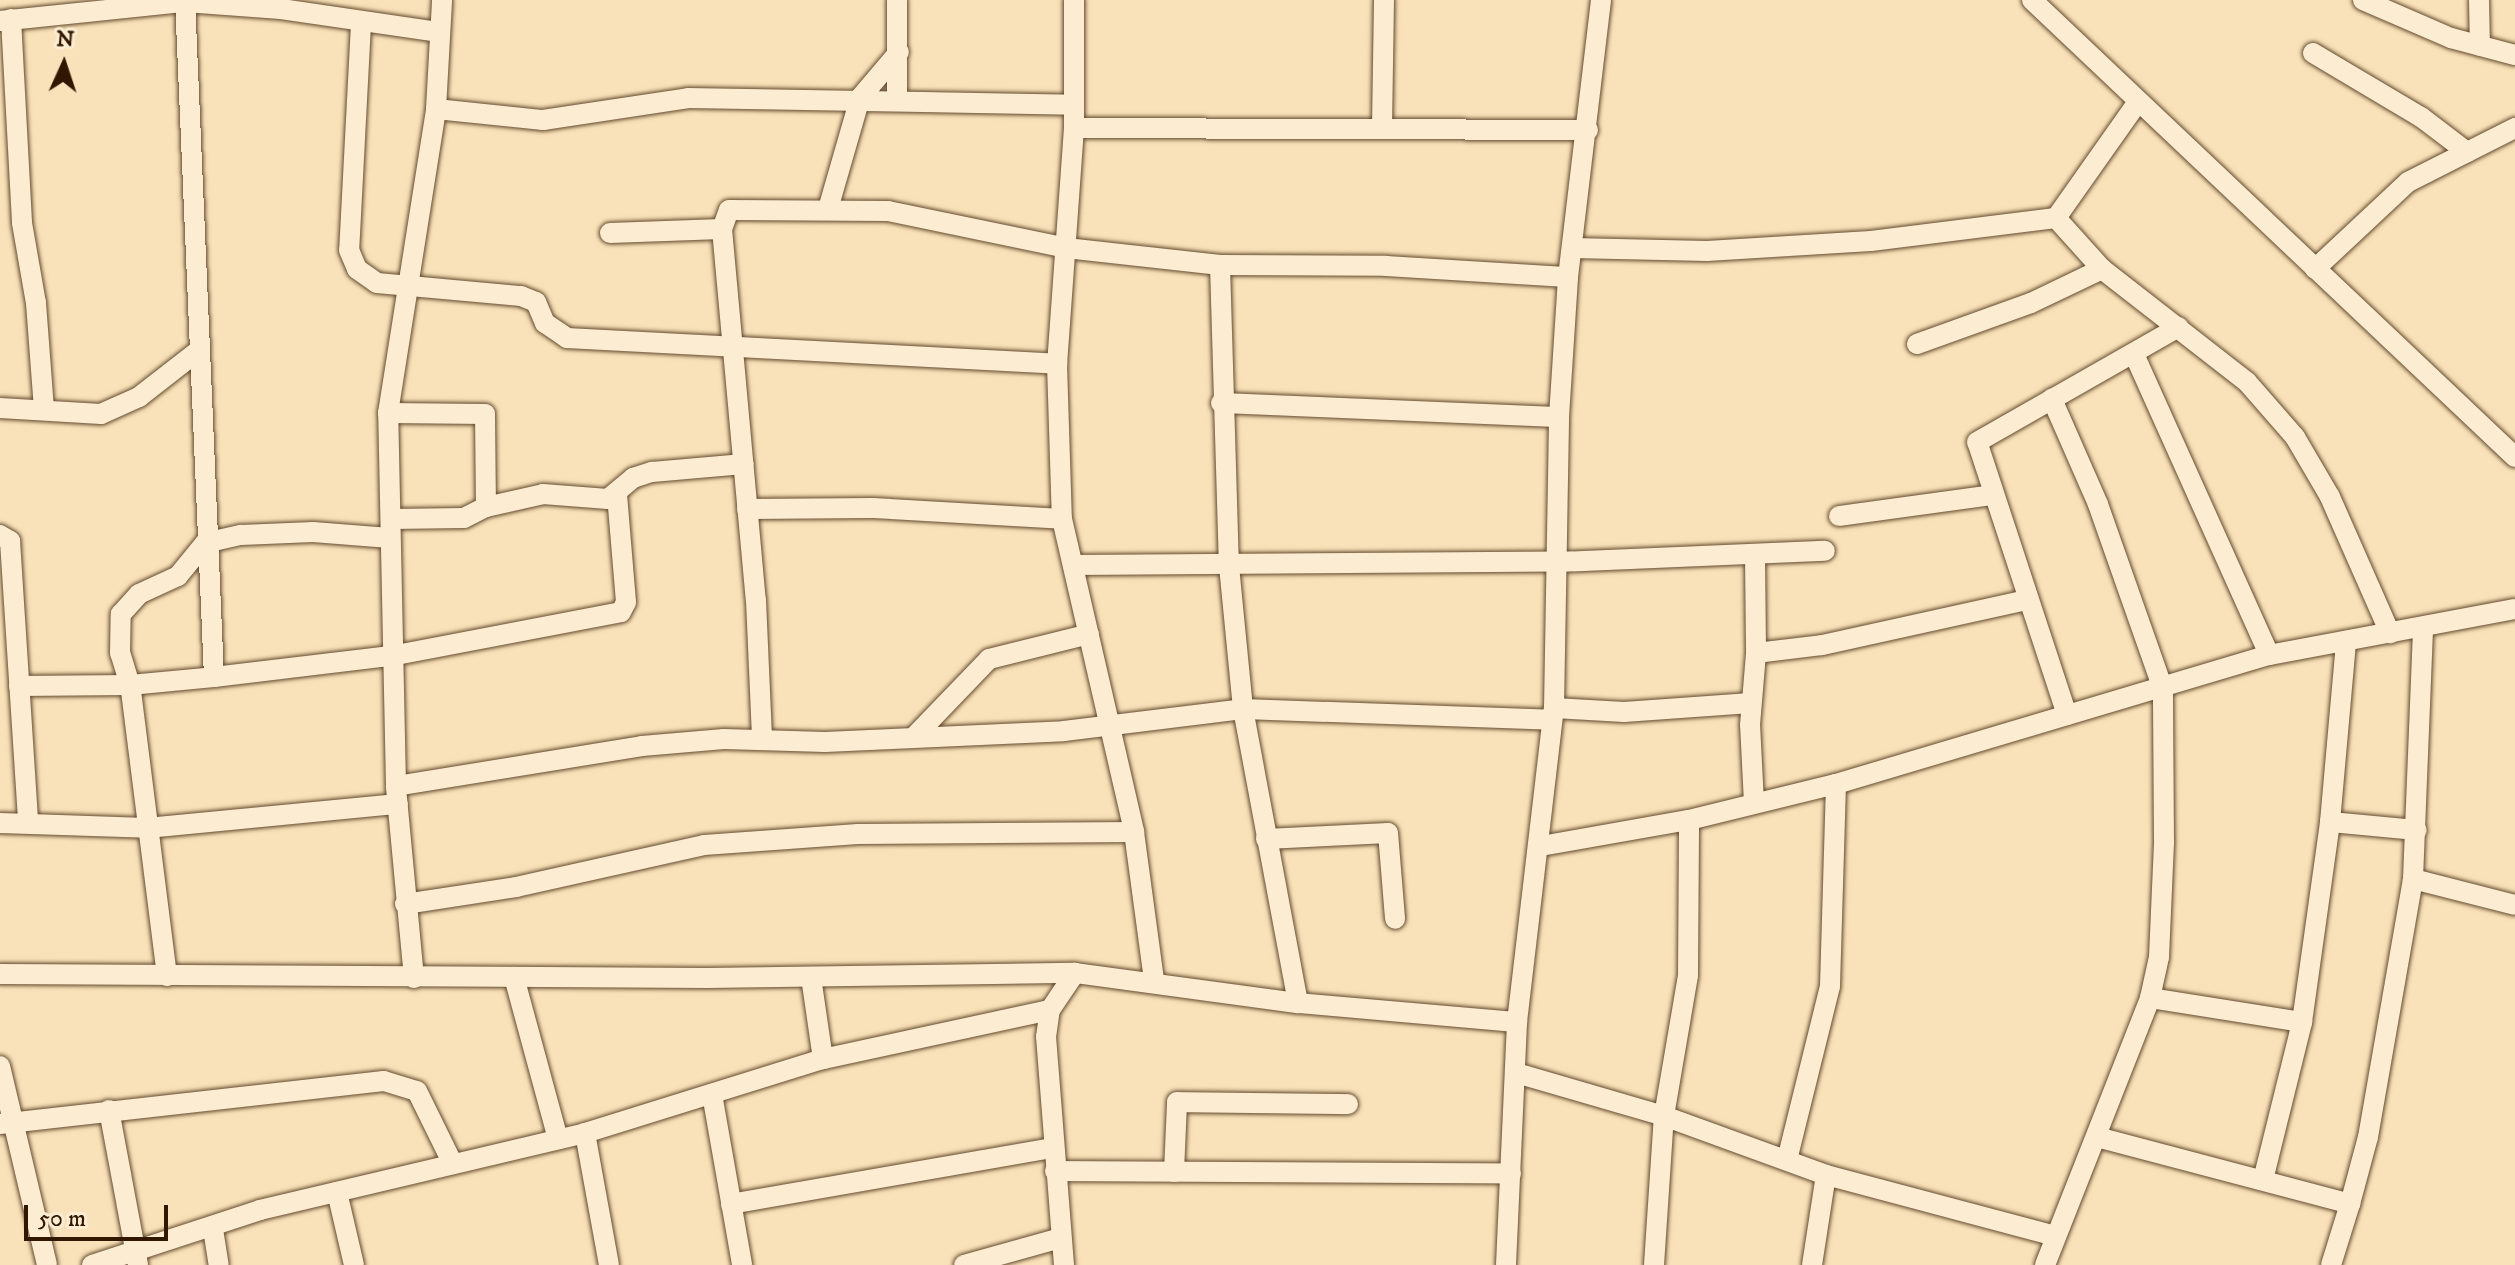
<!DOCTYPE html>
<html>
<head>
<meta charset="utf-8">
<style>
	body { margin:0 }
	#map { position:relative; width:2515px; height:1265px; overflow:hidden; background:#f9e2b9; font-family:"IM FELL DW Pica",serif }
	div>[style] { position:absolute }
	.roads { filter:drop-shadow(0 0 2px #634a2e) drop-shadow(0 0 2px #634a2e) }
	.street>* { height:20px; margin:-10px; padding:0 10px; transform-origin:10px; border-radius:10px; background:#fbecd2 }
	span { translate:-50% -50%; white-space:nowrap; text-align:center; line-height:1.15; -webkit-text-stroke:7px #fbecd2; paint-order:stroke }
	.north { position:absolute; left:24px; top:24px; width:80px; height:80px; -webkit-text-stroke:6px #fbecd2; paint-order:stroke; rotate:3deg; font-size:22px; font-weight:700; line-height:32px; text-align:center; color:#311700 }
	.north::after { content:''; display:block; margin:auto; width:28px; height:36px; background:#311700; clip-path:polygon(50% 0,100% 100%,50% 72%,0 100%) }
	.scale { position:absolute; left:24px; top:1205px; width:144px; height:36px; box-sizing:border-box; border:4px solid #311700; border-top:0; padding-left:10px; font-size:24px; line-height:28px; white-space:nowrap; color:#311700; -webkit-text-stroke:6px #fbecd2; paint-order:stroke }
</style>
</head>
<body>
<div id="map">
	<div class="roads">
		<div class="street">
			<div style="left:1074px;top:0;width:128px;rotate:90deg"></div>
			<div style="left:1074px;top:128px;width:237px;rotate:94.1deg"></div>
			<div style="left:1057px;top:364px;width:155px;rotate:88.2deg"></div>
			<div style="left:1062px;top:519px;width:321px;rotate:77deg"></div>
			<div style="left:1134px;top:832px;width:149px;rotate:82.3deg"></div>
			<div style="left:2032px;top:0;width:665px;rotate:43.42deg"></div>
			<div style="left:2363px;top:0;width:96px;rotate:23.4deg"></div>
			<div style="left:2451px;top:38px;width:66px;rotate:14.9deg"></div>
			<div style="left:2479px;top:0;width:46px;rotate:88.8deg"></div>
			<div style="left:11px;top:19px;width:204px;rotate:86.9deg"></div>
			<div style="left:22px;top:223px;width:81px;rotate:80.1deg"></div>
			<div style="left:36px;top:303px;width:107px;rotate:85.7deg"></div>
			<div style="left:0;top:21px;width:186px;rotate:-5.9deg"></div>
			<div style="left:185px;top:2px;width:96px;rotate:4.2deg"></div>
			<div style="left:281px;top:9px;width:160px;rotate:8.3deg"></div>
			<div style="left:361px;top:24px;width:226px;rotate:93deg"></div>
			<div style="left:349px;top:250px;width:21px;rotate:67deg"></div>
			<div style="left:357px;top:269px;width:24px;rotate:35deg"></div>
			<div style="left:377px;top:283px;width:145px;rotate:5.2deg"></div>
			<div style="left:521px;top:296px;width:16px;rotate:22deg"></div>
			<div style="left:536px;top:302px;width:23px;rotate:67deg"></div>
			<div style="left:545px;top:323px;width:27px;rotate:34deg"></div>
			<div style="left:567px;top:338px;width:491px;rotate:3deg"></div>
			<div style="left:2313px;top:53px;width:126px;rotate:30.7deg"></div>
			<div style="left:2421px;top:117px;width:58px;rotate:37.3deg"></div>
			<div style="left:897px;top:99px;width:99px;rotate:-90deg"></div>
			<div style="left:436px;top:109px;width:108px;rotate:5.9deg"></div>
			<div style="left:543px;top:120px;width:147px;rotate:-8.6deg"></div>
			<div style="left:688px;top:98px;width:386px;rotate:1deg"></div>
			<div style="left:1382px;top:127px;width:127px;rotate:-89.1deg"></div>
			<div style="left:1074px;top:128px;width:514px;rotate:0.22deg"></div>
			<div style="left:828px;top:209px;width:116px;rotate:-73.9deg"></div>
			<div style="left:860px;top:98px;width:60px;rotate:-49.7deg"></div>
			<div style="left:2056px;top:218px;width:141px;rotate:-54.8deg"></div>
			<div style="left:722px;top:229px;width:20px;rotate:-70deg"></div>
			<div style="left:729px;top:210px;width:159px;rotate:0.4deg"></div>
			<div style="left:888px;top:211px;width:182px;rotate:11.7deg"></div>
			<div style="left:1066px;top:248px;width:155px;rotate:6.3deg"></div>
			<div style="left:1220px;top:265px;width:166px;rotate:0.3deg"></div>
			<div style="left:1386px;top:266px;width:182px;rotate:3.5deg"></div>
			<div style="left:610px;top:233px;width:112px;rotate:-2deg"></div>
			<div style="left:722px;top:229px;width:373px;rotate:84.8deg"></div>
			<div style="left:756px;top:600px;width:138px;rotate:87.5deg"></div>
			<div style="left:1572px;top:248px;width:135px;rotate:1.3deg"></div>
			<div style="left:1707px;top:251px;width:164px;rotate:-3.5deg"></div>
			<div style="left:1871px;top:241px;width:186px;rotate:-7.1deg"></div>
			<div style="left:2056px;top:218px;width:69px;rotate:48deg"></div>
			<div style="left:2102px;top:269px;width:184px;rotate:37.9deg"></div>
			<div style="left:2247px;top:382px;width:73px;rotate:48.9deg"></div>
			<div style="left:2295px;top:437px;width:69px;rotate:59.7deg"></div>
			<div style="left:2330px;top:497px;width:149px;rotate:66.2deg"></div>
			<div style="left:1220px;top:265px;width:301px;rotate:88.3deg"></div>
			<div style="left:1229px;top:566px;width:144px;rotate:84.4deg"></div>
			<div style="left:1243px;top:709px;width:299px;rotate:79.4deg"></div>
			<div style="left:2315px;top:269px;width:127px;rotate:-43.1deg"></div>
			<div style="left:2408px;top:182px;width:120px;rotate:-26.8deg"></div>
			<div style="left:1917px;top:344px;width:121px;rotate:-19.8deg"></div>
			<div style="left:2031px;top:303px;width:79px;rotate:-25.6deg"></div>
			<div style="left:2134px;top:354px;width:330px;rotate:65.8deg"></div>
			<div style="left:1221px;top:403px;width:338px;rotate:2.4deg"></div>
			<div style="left:0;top:408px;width:101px;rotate:3.4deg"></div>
			<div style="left:101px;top:414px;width:42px;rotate:-24.1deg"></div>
			<div style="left:139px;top:397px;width:75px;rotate:-37.9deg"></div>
			<div style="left:388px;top:413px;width:97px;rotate:0.6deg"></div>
			<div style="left:485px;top:414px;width:93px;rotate:89.4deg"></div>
			<div style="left:747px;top:509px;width:126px;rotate:-0.5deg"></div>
			<div style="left:873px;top:508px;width:189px;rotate:3.3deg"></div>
			<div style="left:1839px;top:516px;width:155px;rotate:-7.8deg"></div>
			<div style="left:391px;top:519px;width:73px;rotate:-0.8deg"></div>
			<div style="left:464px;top:518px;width:25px;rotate:-27deg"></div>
			<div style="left:486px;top:507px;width:58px;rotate:-12.8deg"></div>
			<div style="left:543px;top:494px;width:65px;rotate:4.4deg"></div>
			<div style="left:608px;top:499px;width:33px;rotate:-40deg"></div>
			<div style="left:633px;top:478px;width:20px;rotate:-18deg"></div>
			<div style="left:652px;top:472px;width:92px;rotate:-5deg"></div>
			<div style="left:0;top:535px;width:12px;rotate:31deg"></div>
			<div style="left:10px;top:541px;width:280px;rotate:86.3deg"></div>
			<div style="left:1755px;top:555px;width:98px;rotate:89.4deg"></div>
			<div style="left:1073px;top:565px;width:485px;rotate:-0.4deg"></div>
			<div style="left:1558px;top:562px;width:267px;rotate:-2.4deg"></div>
			<div style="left:214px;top:677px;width:178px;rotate:-6.8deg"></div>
			<div style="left:391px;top:656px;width:234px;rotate:-10.8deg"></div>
			<div style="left:621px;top:612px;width:11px;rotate:-63deg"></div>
			<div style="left:626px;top:602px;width:108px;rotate:-94.8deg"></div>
			<div style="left:19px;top:686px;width:111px;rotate:-0.5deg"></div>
			<div style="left:130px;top:685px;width:84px;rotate:-5.4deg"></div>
			<div style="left:214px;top:677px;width:678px;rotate:-92.45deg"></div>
			<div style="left:1554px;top:708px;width:70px;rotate:3.3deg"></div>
			<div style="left:1624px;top:712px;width:127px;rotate:-4.1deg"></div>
			<div style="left:2067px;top:715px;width:287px;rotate:-108.2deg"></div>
			<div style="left:1977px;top:442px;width:232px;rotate:-29.7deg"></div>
			<div style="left:915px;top:736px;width:107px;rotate:-46.1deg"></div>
			<div style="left:989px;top:659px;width:103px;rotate:-14deg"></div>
			<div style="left:396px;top:786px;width:249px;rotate:-9.2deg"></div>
			<div style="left:642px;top:746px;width:82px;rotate:-4.9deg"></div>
			<div style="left:724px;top:739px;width:101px;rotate:1.7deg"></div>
			<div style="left:825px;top:742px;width:239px;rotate:-2.6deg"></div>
			<div style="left:1064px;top:731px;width:180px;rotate:-7deg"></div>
			<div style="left:1243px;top:709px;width:309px;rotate:2deg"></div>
			<div style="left:1754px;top:803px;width:78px;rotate:-92.9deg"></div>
			<div style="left:1750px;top:725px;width:72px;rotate:-85.2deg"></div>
			<div style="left:1756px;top:653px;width:66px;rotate:-6.9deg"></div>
			<div style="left:1822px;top:645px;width:210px;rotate:-12.4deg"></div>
			<div style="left:2330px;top:822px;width:87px;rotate:5.3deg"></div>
			<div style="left:0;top:823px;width:147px;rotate:1.9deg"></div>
			<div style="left:147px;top:828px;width:252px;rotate:-5.5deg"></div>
			<div style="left:1266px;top:839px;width:122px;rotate:-2.8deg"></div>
			<div style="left:1388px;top:833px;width:86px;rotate:85.3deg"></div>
			<div style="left:1541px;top:846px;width:150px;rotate:-10deg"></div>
			<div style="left:1689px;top:820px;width:151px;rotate:-13.8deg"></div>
			<div style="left:1836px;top:784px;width:452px;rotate:-16.6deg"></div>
			<div style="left:2269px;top:655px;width:250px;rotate:-10.6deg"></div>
			<div style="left:2413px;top:879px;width:105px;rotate:14.3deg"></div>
			<div style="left:405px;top:904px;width:112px;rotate:-8.7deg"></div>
			<div style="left:516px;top:887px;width:193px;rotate:-12.6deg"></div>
			<div style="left:704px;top:845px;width:154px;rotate:-4.1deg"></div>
			<div style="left:858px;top:834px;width:276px;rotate:-0.4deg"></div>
			<div style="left:0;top:974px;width:707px;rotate:0.32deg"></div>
			<div style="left:707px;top:978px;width:368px;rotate:-0.8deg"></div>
			<div style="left:1075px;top:973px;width:225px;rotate:7.7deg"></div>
			<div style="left:1298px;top:1003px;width:220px;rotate:5deg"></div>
			<div style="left:167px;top:976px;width:293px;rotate:-97.2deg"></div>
			<div style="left:130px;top:685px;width:34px;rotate:-107deg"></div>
			<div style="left:120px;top:653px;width:39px;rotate:-89deg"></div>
			<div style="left:121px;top:614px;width:27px;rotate:-48deg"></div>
			<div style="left:139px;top:594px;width:43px;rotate:-24.8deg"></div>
			<div style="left:178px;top:576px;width:43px;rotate:-50.7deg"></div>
			<div style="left:205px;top:543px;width:37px;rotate:-13deg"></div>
			<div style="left:241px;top:535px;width:72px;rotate:-2.4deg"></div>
			<div style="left:313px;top:532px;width:77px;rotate:4.5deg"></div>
			<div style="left:514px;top:977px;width:168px;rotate:74.8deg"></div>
			<div style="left:811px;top:977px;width:83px;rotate:81.7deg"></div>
			<div style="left:414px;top:978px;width:193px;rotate:-95.4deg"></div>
			<div style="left:396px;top:786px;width:373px;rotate:-91.2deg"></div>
			<div style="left:388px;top:413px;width:308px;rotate:-81deg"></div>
			<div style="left:436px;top:109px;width:109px;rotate:-86.8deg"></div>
			<div style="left:2150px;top:998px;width:154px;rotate:9deg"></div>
			<div style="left:0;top:1066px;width:204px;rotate:76.7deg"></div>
			<div style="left:1516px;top:1073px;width:154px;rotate:16.2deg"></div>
			<div style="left:1664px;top:1116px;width:172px;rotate:20deg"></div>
			<div style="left:1826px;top:1175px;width:237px;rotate:14.9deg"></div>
			<div style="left:712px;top:1094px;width:174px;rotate:80deg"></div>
			<div style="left:109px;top:1110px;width:158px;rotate:79.4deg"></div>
			<div style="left:0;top:1124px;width:386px;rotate:-6.4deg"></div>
			<div style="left:384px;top:1081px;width:34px;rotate:17deg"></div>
			<div style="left:417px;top:1091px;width:79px;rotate:63.8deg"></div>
			<div style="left:585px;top:1133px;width:134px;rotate:79.7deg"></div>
			<div style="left:2097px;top:1137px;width:262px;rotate:14.8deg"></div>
			<div style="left:2350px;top:1204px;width:69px;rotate:-75deg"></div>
			<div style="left:2368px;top:1137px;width:262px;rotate:-80.1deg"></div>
			<div style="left:2413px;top:879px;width:250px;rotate:-87.7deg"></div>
			<div style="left:1787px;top:1160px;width:179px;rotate:-76.1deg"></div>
			<div style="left:1830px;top:986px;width:202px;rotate:-88.3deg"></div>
			<div style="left:1055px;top:1171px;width:456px;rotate:0.3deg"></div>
			<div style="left:1174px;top:1172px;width:70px;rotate:-87.5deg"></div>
			<div style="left:1177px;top:1102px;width:171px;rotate:0.7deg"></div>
			<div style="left:2263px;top:1180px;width:163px;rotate:-76.1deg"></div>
			<div style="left:2302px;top:1022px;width:202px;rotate:-82deg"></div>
			<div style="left:2330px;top:822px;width:182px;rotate:-84.9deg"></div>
			<div style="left:337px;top:1192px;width:75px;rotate:76.9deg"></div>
			<div style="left:731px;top:1204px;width:326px;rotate:-9.9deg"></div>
			<div style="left:213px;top:1229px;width:36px;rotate:81deg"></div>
			<div style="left:92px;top:1265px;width:177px;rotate:-18.1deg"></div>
			<div style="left:260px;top:1210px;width:334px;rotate:-13.3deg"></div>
			<div style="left:585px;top:1133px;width:249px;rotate:-17.3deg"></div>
			<div style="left:823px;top:1059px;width:232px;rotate:-12.2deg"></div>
			<div style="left:964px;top:1265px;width:101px;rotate:-15.6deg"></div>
			<div style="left:1064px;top:1265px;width:229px;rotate:-94.5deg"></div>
			<div style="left:1046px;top:1037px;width:27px;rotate:-82deg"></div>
			<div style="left:1050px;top:1010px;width:45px;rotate:-56deg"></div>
			<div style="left:1506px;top:1265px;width:243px;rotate:-87.4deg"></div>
			<div style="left:1517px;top:1022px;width:316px;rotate:-83.3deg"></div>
			<div style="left:1554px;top:708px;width:291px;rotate:-89deg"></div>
			<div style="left:1559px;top:417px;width:140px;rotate:-86.3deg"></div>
			<div style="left:1568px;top:277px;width:279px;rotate:-83.2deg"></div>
			<div style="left:1654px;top:1265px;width:149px;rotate:-86.2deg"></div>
			<div style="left:1664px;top:1116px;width:143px;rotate:-80.3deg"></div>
			<div style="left:1688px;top:975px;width:155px;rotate:-89.6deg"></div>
			<div style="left:1812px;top:1265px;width:91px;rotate:-81.2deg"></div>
			<div style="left:2045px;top:1265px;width:287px;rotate:-68.5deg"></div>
			<div style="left:2150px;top:998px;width:42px;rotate:-77.6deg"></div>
			<div style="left:2159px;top:957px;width:114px;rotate:-87.5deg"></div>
			<div style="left:2164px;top:843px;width:154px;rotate:-90.4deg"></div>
			<div style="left:2163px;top:689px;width:196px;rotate:-109.4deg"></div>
			<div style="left:2098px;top:504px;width:115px;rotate:-113.7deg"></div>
			<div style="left:2331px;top:1265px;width:64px;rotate:-72.7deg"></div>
		</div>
	</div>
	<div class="north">N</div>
	<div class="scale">50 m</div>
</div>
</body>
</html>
